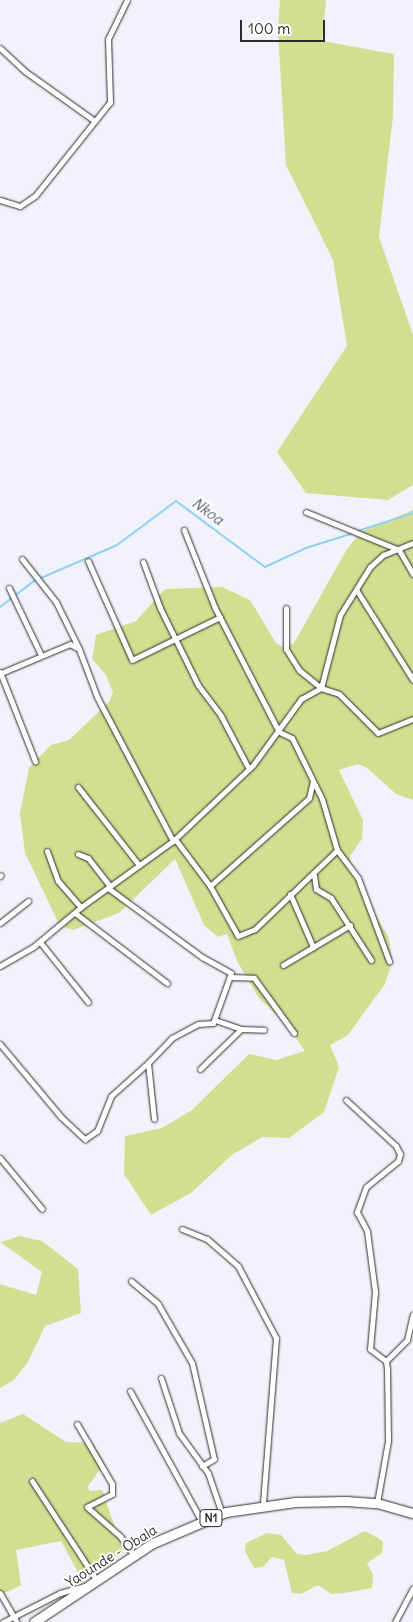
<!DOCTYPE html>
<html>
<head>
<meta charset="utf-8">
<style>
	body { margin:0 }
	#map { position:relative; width:413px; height:1622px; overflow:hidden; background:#f2f2fc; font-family:Delius,sans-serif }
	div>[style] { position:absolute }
	.green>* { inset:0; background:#d3de91 }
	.stream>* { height:2px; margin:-1px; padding:0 1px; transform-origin:1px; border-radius:1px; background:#91d1f2 }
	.roads { filter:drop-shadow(0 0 1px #2b2b2b) drop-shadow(0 0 1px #2b2b2b) }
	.street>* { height:5px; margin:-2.5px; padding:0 2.5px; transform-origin:2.5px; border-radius:2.5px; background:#fff }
	.highway>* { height:9px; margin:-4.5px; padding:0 4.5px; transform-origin:4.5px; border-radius:4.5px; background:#fff }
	span { translate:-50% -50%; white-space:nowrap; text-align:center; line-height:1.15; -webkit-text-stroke:4px #fff; paint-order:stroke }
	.shield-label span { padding:1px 4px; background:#fff; border:1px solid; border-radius:4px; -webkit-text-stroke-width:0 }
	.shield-label { font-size:12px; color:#2b2b2b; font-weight:700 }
	.street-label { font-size:14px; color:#2b2b2b }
	.water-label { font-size:15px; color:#4a5d67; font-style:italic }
	.scale { position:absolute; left:240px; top:20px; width:85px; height:22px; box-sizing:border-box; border:2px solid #2b2b2b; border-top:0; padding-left:6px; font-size:15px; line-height:18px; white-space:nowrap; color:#2b2b2b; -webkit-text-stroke:4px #fff; paint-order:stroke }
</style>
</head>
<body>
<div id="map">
	<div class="green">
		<div style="clip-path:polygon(280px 0,326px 0,322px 41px,394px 54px,393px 116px,379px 237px,413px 335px,413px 485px,388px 500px,306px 493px,277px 452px,347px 346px,333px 260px,286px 165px,278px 31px)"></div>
		<div style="clip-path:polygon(413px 510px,413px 800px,396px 794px,366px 767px,358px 764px,339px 770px,363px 820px,362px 839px,350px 856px,351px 866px,359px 887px,389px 938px,392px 962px,385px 984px,347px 1036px,330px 1045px,339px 1067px,324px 1112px,289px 1138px,263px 1137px,233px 1154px,191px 1193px,151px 1215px,124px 1174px,125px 1136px,162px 1128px,192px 1110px,249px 1054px,276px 1060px,305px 1051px,288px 1026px,259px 998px,237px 961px,227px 934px,218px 937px,204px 925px,175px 859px,119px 913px,73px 930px,60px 926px,25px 853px,20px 813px,29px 768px,51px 745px,69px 740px,109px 702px,113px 693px,106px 675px,92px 659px,96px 635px,136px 621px,165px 589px,222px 587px,250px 600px,276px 643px,284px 648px,294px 643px,347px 549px,361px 532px)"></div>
		<div style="clip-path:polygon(20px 1236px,42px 1241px,78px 1269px,81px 1313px,45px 1326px,28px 1362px,14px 1380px,0 1388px,0 1284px,36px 1295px,42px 1272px,0 1242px)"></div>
		<div style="clip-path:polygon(23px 1414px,66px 1442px,93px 1443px,107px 1468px,99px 1471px,88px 1486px,89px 1491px,102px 1490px,124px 1553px,81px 1578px,61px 1541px,16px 1550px,21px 1585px,0 1595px,0 1423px)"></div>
		<div style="clip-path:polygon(365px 1531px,383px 1541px,382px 1553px,367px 1563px,373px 1575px,372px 1588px,345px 1593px,331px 1594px,318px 1585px,301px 1594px,292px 1593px,284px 1560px,272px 1557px,263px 1567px,254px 1568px,245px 1551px,246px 1543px,267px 1533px,281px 1535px,297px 1554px,306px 1555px,327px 1551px)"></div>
	</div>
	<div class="stream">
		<div style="left:358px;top:531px;width:58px;rotate:-18.1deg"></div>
		<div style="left:0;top:607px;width:43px;rotate:-37.4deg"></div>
		<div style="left:34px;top:581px;width:90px;rotate:-23.4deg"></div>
		<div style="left:117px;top:545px;width:74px;rotate:-36.7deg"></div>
		<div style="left:176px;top:501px;width:111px;rotate:36.6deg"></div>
		<div style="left:265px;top:567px;width:45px;rotate:-24.9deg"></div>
		<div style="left:306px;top:548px;width:50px;rotate:-17.4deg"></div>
	</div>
	<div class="roads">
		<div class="street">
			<div style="left:0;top:48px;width:35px;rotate:43deg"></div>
			<div style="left:26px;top:72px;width:81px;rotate:35.5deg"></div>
			<div style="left:0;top:200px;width:21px;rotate:17deg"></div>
			<div style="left:20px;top:206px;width:18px;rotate:-34deg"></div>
			<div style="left:35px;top:196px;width:120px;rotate:-51.4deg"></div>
			<div style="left:110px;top:102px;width:63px;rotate:-91.8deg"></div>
			<div style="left:108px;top:39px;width:43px;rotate:-64deg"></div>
			<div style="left:306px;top:512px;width:100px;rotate:22.2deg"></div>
			<div style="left:399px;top:550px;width:28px;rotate:60deg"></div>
			<div style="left:22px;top:559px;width:55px;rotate:51.7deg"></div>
			<div style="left:56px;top:602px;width:52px;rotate:63.9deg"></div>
			<div style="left:88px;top:561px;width:108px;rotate:66deg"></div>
			<div style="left:132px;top:660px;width:98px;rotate:-26deg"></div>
			<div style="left:143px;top:562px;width:49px;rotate:69.7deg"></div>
			<div style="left:160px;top:608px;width:86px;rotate:63.7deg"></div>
			<div style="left:198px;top:685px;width:39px;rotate:53deg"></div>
			<div style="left:221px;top:716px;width:60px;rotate:62.2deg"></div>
			<div style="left:9px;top:588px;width:72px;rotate:64.5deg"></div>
			<div style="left:357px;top:591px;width:105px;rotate:57.8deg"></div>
			<div style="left:286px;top:608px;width:41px;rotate:90deg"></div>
			<div style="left:286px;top:649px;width:25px;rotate:58deg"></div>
			<div style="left:299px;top:670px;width:28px;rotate:39deg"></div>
			<div style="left:321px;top:688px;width:19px;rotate:18deg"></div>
			<div style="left:339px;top:694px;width:55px;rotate:45deg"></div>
			<div style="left:378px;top:733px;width:38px;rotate:-22deg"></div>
			<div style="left:0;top:672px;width:96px;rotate:68.5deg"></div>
			<div style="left:1px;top:673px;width:75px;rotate:-22.8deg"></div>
			<div style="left:70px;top:644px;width:10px;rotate:29deg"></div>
			<div style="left:79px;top:649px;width:51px;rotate:69.4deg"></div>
			<div style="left:97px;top:697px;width:163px;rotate:62.2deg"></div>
			<div style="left:78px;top:787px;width:99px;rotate:52deg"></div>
			<div style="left:175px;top:839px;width:59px;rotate:53.3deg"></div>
			<div style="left:210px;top:886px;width:57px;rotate:60.8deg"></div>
			<div style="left:238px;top:936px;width:18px;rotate:-22deg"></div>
			<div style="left:255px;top:929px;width:114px;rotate:-43.9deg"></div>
			<div style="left:337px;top:850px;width:53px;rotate:-106.4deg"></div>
			<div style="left:322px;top:799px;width:68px;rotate:-116.2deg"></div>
			<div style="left:292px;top:738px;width:14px;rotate:-155deg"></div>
			<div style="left:279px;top:732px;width:140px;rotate:-117.3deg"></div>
			<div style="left:215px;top:608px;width:84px;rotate:-111.7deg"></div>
			<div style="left:337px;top:850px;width:35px;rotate:53deg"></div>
			<div style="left:358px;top:878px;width:89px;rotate:69.5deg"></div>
			<div style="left:47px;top:851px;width:32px;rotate:70deg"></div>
			<div style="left:58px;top:881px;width:35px;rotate:49deg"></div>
			<div style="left:78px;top:854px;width:11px;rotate:22deg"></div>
			<div style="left:88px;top:858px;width:36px;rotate:52deg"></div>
			<div style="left:314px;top:875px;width:14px;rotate:82deg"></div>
			<div style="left:316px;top:889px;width:17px;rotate:31deg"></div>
			<div style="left:331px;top:898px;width:74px;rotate:57.2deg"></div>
			<div style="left:0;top:876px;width:1px;rotate:-45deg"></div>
			<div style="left:210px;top:886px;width:132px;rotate:-41.6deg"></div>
			<div style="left:309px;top:798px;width:17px;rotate:-77deg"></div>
			<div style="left:108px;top:888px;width:117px;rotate:36.3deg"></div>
			<div style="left:202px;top:957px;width:33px;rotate:29deg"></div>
			<div style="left:231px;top:973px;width:53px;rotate:109.8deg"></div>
			<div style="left:213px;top:1023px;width:15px;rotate:176deg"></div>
			<div style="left:198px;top:1024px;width:30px;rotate:152deg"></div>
			<div style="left:172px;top:1038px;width:35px;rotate:134deg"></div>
			<div style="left:148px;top:1063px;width:56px;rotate:83.9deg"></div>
			<div style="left:290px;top:894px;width:58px;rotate:66.5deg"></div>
			<div style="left:75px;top:913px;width:116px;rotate:37.3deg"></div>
			<div style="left:0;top:923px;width:36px;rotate:-38deg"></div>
			<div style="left:40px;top:942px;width:77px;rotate:51.3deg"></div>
			<div style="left:283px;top:965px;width:78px;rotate:-30.8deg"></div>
			<div style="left:0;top:966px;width:38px;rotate:-30deg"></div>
			<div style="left:33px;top:947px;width:62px;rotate:-39.8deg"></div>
			<div style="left:81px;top:907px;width:113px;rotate:-35.7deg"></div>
			<div style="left:173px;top:841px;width:110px;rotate:-43.5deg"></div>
			<div style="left:253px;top:765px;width:82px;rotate:-54deg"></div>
			<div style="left:301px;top:699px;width:23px;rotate:-29deg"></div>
			<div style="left:321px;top:688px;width:75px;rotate:-75.4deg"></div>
			<div style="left:340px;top:615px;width:57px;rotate:-58deg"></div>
			<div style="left:370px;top:567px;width:18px;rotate:-43deg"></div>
			<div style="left:383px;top:555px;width:32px;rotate:-22deg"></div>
			<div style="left:231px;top:977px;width:23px;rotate:2deg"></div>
			<div style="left:254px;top:978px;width:68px;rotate:54deg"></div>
			<div style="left:215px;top:1020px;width:28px;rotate:19deg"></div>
			<div style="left:241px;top:1029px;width:23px;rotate:2deg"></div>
			<div style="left:0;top:1044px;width:95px;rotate:50.1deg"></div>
			<div style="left:61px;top:1117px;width:33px;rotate:43deg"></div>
			<div style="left:85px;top:1139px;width:14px;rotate:-34deg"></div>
			<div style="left:97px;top:1131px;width:38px;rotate:-68deg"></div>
			<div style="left:111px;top:1096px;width:50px;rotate:-41.7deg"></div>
			<div style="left:200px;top:1069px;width:57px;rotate:-44.3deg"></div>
			<div style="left:346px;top:1100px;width:68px;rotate:42.6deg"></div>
			<div style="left:396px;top:1146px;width:9px;rotate:63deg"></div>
			<div style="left:400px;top:1154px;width:7px;rotate:106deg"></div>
			<div style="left:398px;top:1161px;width:41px;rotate:140.9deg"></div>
			<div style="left:366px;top:1187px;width:27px;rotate:110deg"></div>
			<div style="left:357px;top:1212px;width:21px;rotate:62deg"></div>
			<div style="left:367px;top:1231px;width:62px;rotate:82.5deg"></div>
			<div style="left:375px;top:1292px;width:57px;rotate:95deg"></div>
			<div style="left:370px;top:1349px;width:20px;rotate:37deg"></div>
			<div style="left:386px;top:1361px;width:8px;rotate:83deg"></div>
			<div style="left:387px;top:1369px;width:72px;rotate:89.2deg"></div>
			<div style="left:388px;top:1441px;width:63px;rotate:100.1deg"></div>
			<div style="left:0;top:1158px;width:66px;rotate:50.5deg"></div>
			<div style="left:182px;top:1229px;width:27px;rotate:22deg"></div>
			<div style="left:207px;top:1239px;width:41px;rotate:41.1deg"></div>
			<div style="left:238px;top:1266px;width:81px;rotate:62.2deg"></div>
			<div style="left:276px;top:1338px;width:168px;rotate:94.5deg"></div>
			<div style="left:131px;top:1281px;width:35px;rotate:40deg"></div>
			<div style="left:158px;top:1304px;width:68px;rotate:60deg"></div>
			<div style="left:192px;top:1363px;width:98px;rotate:77.1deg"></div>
			<div style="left:214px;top:1459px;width:14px;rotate:150deg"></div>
			<div style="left:386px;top:1361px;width:30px;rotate:-45deg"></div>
			<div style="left:407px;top:1340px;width:26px;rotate:-77deg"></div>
			<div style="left:161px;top:1378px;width:58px;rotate:71.9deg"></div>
			<div style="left:179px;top:1433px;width:49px;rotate:54.1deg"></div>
			<div style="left:208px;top:1473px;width:43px;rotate:71.1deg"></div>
			<div style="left:130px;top:1391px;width:149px;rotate:61.2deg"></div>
			<div style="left:77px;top:1424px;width:69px;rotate:59.7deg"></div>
			<div style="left:112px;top:1484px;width:10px;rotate:90deg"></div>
			<div style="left:112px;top:1494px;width:28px;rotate:153deg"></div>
			<div style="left:87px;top:1507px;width:44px;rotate:41.3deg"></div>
			<div style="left:120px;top:1536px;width:24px;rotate:54deg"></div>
			<div style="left:32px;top:1481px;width:117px;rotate:56.9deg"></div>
			<div style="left:0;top:1593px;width:34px;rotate:60deg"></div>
			<div style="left:3px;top:1622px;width:64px;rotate:-27deg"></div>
			<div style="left:60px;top:1593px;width:25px;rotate:-16deg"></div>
			<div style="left:395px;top:1622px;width:38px;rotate:-62deg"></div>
		</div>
		<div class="highway">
			<div style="left:34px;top:1622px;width:143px;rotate:-33.6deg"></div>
			<div style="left:153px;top:1543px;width:79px;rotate:-23deg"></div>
			<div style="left:226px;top:1512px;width:70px;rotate:-8.2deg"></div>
			<div style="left:295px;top:1502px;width:51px;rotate:-1.1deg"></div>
			<div style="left:346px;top:1501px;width:31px;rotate:4deg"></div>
			<div style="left:377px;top:1503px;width:37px;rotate:16deg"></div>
		</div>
	</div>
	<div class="shield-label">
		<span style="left:211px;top:1518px">N1</span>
	</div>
	<div class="street-label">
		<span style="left:111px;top:1556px;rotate:-32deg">Yaounde - Obala</span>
	</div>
	<div class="water-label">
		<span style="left:208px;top:511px;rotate:36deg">Nkoa</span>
	</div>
	<div class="scale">100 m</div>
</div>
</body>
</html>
